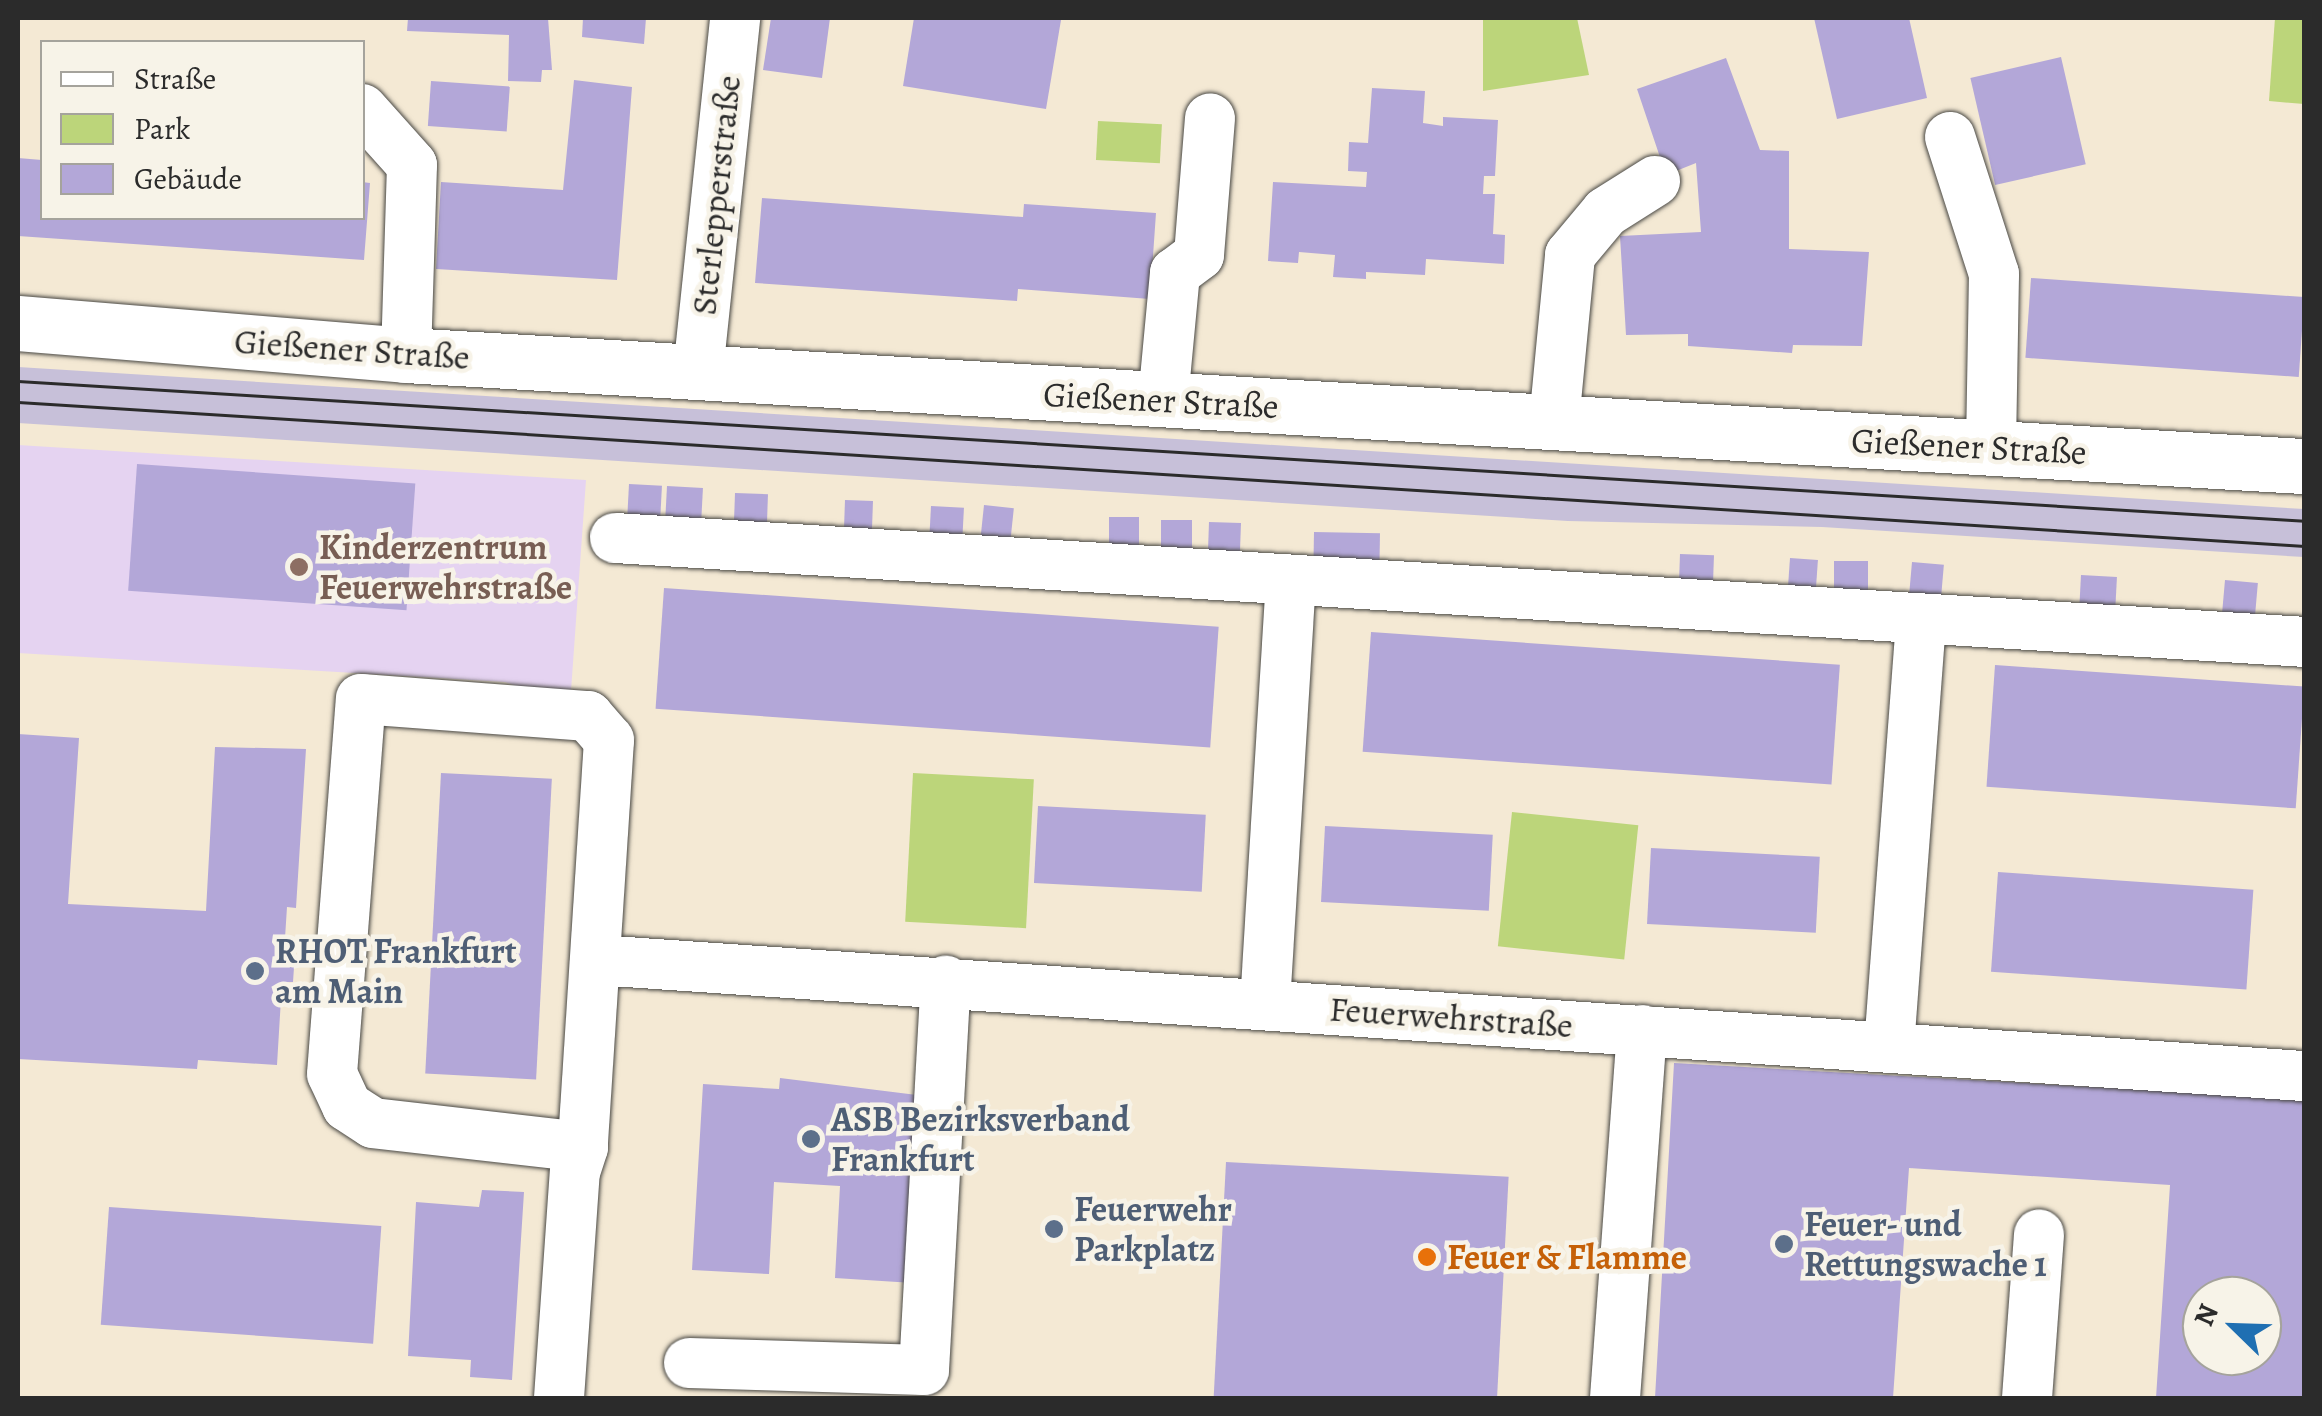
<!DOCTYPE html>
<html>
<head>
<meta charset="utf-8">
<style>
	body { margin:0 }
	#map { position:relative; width:2322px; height:1416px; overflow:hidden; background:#f4e9d4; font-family:Alegreya,serif }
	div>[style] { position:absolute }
	.built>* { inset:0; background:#e5d3f1 }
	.industrial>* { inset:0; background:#c7c0d9 }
	.green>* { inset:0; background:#bcd57a; transform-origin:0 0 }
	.building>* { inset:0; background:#b3a7d8; transform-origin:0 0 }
	.roads { filter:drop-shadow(0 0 2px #494844) drop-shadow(0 0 2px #494844) }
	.minor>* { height:50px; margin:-25px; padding:0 25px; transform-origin:25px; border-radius:25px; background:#fff }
	.major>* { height:55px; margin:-27.5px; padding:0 27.5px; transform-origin:27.5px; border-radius:27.5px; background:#fff }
	.tram>* { height:2.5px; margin:-1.25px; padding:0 1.25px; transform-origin:1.25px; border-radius:1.25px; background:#2b2b2b }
	.dots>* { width:28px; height:28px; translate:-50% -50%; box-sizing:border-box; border:5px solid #f7f3e8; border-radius:50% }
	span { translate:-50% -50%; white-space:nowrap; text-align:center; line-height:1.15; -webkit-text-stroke:9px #f7f3e8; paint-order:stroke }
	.street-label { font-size:35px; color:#2b2b2b }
	.education-label { font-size:35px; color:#785e54; font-weight:700 }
	.left { translate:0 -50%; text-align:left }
	.service-label { font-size:35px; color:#4e5e75; font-weight:700 }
	.food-label { font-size:35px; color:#c56008; font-weight:700 }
	.frame { position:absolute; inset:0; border:20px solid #2b2b2b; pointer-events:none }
	.legend { position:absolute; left:40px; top:40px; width:325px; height:180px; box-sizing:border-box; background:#f7f3e8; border:2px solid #a5a39c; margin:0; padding:12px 18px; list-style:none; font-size:30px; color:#2b2b2b }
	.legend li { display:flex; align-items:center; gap:20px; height:50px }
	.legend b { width:50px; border:2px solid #a5a39c }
	.north { position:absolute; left:2182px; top:1276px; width:100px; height:100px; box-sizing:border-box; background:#f7f3e8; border:2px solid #a5a39c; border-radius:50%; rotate:293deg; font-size:28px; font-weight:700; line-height:40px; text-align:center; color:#2b2b2b }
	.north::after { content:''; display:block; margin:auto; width:35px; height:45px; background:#1f6fb2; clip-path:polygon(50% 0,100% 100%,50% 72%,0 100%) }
</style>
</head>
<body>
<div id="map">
	<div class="built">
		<div style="clip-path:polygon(18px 445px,586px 480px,570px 705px,505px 682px,18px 653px)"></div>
	</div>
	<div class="industrial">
		<div style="clip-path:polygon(18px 367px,2304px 509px,2304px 557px,1822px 527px,1568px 521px,18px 423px)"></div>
	</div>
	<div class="green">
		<div style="clip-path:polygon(1483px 18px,1577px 18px,1589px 75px,1483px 91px)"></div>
		<div style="clip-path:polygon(2275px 18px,2304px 18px,2304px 104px,2269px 101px)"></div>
		<div style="left:1098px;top:121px;width:64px;height:39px;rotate:3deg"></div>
		<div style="left:913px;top:773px;width:121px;height:149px;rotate:3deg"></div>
		<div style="left:1512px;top:812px;width:127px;height:135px;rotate:6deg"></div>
	</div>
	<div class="building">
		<div style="clip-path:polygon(408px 18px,548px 18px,552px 70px,542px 70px,541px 82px,508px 81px,509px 35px,407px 31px)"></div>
		<div style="clip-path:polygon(583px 18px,646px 18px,644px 44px,582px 37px)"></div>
		<div style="clip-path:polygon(771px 18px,830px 18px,822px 78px,763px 70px)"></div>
		<div style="clip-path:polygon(914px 18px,1061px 20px,1046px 109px,903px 86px)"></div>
		<div style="clip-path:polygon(1814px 18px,1909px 18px,1927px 98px,1837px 119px)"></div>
		<div style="left:2061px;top:57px;width:110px;height:93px;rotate:77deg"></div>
		<div style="clip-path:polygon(1726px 58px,1760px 150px,1789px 151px,1789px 249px,1869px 252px,1862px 346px,1793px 345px,1792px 353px,1688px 346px,1688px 334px,1626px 335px,1620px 236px,1701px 232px,1696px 163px,1666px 175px,1637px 89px)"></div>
		<div style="clip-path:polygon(574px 80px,632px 87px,617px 280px,436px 269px,441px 182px,563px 190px)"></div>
		<div style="left:431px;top:81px;width:79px;height:45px;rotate:4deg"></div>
		<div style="clip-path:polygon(1372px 88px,1425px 91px,1423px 123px,1443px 126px,1443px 117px,1498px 120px,1495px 176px,1484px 176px,1483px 194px,1495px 194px,1493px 234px,1505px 235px,1504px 264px,1426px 259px,1425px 275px,1366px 272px,1366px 279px,1333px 277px,1335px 255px,1299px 252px,1298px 263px,1268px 261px,1273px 182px,1366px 187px,1367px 172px,1348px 171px,1349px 142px,1368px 143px)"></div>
		<div style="clip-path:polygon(18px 158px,42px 160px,42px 218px,362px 218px,362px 182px,370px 183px,364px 260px,18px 236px)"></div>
		<div style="clip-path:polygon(762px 198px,1023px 217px,1024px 204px,1156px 213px,1150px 299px,1018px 289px,1017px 301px,755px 283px)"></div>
		<div style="left:2031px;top:278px;width:274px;height:80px;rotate:4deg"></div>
		<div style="left:137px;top:464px;width:279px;height:127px;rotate:4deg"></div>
		<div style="left:629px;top:484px;width:33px;height:34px;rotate:3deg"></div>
		<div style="left:667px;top:486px;width:36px;height:36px;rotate:3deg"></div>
		<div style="left:735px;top:493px;width:33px;height:34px;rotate:2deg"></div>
		<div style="left:845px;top:500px;width:28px;height:32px;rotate:2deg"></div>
		<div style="left:984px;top:505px;width:30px;height:35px;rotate:6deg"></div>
		<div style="left:931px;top:506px;width:33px;height:32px;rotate:3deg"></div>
		<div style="left:1109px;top:517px;width:30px;height:33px"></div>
		<div style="left:1161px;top:520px;width:31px;height:35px"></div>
		<div style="left:1209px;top:522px;width:32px;height:33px;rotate:2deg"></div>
		<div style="left:1314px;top:532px;width:66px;height:34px;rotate:1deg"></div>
		<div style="left:1680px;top:554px;width:34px;height:36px;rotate:2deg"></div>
		<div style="left:1790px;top:558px;width:28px;height:40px;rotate:4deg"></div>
		<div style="left:1834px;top:561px;width:34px;height:37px"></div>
		<div style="left:1912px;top:562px;width:32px;height:40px;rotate:5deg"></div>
		<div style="left:2081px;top:575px;width:36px;height:34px;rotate:3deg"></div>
		<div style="left:2225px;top:580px;width:33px;height:37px;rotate:5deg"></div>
		<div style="left:664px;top:588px;width:556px;height:121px;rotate:4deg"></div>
		<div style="left:1371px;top:632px;width:470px;height:120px;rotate:4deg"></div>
		<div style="left:1995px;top:665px;width:310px;height:122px;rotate:4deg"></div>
		<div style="clip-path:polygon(18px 734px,79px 738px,68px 904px,206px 911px,215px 747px,306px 749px,296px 908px,287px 907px,285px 938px,296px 938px,293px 982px,282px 982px,277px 1065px,198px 1060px,197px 1069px,18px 1059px)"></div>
		<div style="left:441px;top:773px;width:111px;height:301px;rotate:3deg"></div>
		<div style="left:1038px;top:806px;width:168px;height:77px;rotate:3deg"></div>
		<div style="left:1325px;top:826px;width:168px;height:76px;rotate:3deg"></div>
		<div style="left:1651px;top:848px;width:169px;height:76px;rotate:3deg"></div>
		<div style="left:1998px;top:872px;width:256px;height:100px;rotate:4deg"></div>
		<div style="clip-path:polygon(evenodd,1674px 1063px,2304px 1099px,2304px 1398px,2156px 1398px,2170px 1185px,1909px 1168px,1893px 1398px,1655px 1398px,1674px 1063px,2202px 1296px,2262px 1296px,2262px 1356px,2202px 1356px,2202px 1296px)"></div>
		<div style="clip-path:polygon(780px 1078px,925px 1096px,913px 1283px,835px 1278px,840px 1186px,774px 1182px,769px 1274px,692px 1270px,703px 1084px,779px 1089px)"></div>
		<div style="left:1226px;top:1162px;width:283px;height:236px;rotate:3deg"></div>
		<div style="clip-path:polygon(482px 1190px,524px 1192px,512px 1380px,470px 1377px,471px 1360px,408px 1356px,416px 1202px,479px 1207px)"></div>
		<div style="left:109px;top:1207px;width:273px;height:118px;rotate:4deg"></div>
	</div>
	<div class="roads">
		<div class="minor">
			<div style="left:362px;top:109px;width:75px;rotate:48.2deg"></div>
			<div style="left:412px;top:165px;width:190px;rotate:91.8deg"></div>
			<div style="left:1950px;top:137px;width:144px;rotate:72.2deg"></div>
			<div style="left:1994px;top:274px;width:173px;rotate:91deg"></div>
			<div style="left:698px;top:372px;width:356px;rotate:-84deg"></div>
			<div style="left:1163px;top:400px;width:128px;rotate:-84.6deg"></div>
			<div style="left:1175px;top:273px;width:30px;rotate:-37deg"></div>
			<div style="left:1199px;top:255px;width:137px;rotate:-85.4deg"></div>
			<div style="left:1554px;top:422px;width:168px;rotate:-84.5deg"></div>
			<div style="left:1570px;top:255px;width:56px;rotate:-50.1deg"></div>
			<div style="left:1606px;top:212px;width:58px;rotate:-32.3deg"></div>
			<div style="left:615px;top:538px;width:1692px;rotate:3.52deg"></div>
			<div style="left:361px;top:699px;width:228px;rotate:4.3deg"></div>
			<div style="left:588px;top:716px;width:32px;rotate:49deg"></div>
			<div style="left:609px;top:740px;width:408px;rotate:93.7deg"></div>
			<div style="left:583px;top:1147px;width:211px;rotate:-173.5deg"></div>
			<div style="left:373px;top:1123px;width:31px;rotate:-147deg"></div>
			<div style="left:347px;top:1106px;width:35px;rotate:-115deg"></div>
			<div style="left:332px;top:1074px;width:376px;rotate:-85.6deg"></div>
			<div style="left:597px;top:960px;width:1711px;rotate:3.89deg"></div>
			<div style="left:1265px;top:1004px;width:424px;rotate:-86.5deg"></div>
			<div style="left:1889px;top:1047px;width:426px;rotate:-85.7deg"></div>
			<div style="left:689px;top:1363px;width:235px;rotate:1.7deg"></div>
			<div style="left:924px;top:1370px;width:390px;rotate:-86.8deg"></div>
			<div style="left:559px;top:1398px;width:227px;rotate:-86deg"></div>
			<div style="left:575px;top:1172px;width:26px;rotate:-72deg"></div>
			<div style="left:1615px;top:1398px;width:369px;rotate:-85.8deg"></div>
			<div style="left:2027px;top:1398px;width:164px;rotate:-85.8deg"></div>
		</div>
		<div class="major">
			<div style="left:18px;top:323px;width:389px;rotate:4.7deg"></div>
			<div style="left:406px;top:355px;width:1901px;rotate:3.35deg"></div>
		</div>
	</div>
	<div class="tram">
		<div style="left:18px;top:381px;width:2290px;rotate:3.5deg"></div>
		<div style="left:18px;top:402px;width:2291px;rotate:3.6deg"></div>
	</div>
	<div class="dots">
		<div style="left:299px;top:567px;background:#8d6e63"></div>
		<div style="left:255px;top:971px;background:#5c6f8a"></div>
		<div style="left:811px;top:1139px;background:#5c6f8a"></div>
		<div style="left:1054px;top:1229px;background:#5c6f8a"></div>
		<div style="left:1784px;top:1244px;background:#5c6f8a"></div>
		<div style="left:1427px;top:1257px;background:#e8710a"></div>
	</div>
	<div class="street-label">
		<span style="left:716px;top:195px;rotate:-84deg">Sterlepperstraße</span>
		<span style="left:352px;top:349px;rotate:4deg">Gießener Straße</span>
		<span style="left:1161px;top:400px;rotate:3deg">Gießener Straße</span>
		<span style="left:1969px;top:446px;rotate:3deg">Gießener Straße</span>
		<span style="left:1451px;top:1017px;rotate:4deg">Feuerwehrstraße</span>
	</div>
	<div class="education-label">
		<span class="left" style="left:319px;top:567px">Kinderzentrum<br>Feuerwehrstraße</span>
	</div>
	<div class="service-label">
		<span class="left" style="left:275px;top:971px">RHOT Frankfurt<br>am Main</span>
		<span class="left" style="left:831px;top:1139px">ASB Bezirksverband<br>Frankfurt</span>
		<span class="left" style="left:1074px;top:1229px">Feuerwehr<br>Parkplatz</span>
		<span class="left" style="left:1804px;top:1244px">Feuer- und<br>Rettungswache 1</span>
	</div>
	<div class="food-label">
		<span class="left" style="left:1447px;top:1257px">Feuer &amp; Flamme</span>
	</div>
	<div class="frame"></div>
	<ul class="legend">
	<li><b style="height:12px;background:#fff"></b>Straße</li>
	<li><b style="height:28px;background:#bcd57a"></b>Park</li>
	<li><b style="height:28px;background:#b3a7d8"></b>Gebäude</li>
	</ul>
	<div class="north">N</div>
</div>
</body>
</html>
